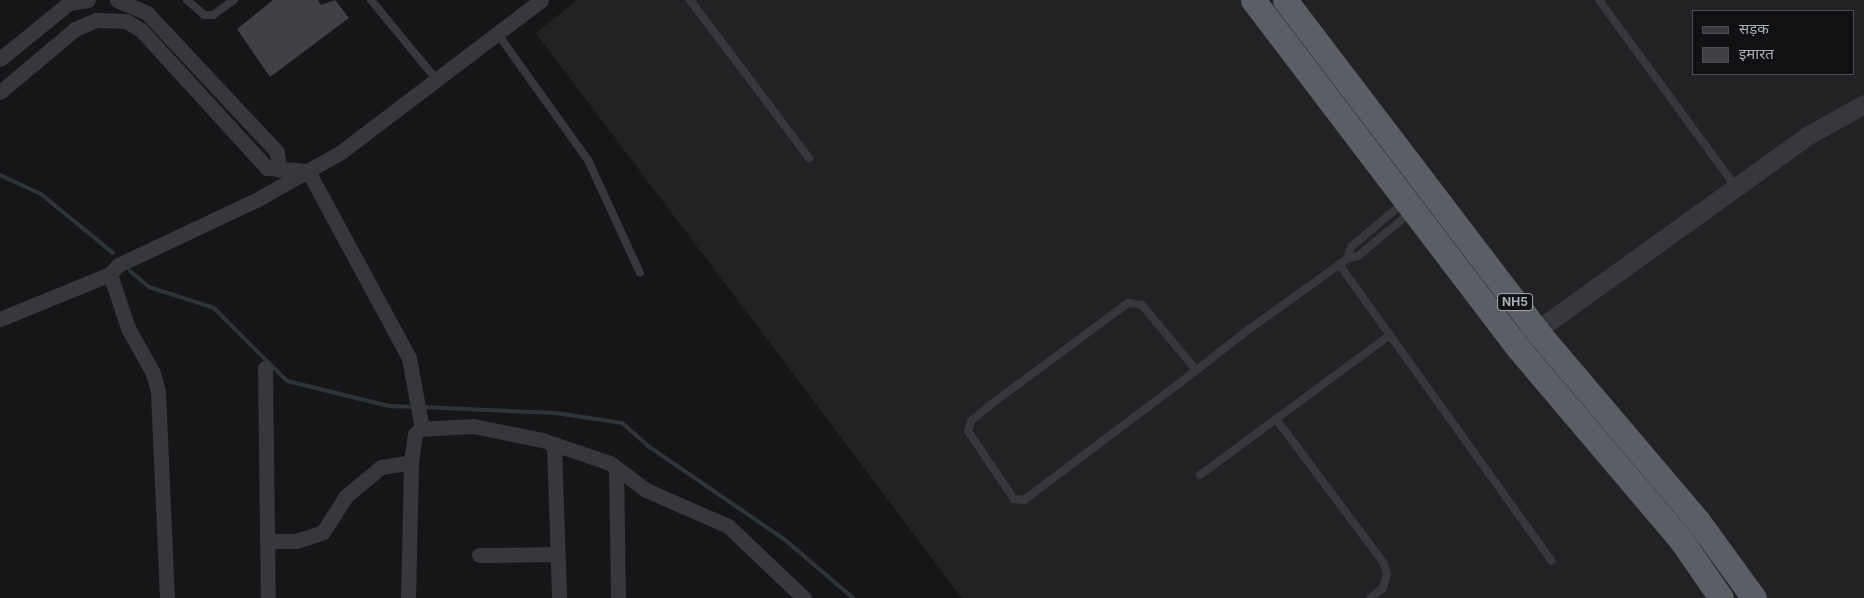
<!DOCTYPE html>
<html>
<head>
<meta charset="utf-8">
<style>
	body { margin:0 }
	#map { position:relative; width:1864px; height:598px; overflow:hidden; background:#161618; font-family:Inter,"Noto Sans Devanagari",sans-serif }
	div>[style] { position:absolute }
	.built>* { inset:0; background:#222225 }
	.stream>* { height:4px; margin:-2px; padding:0 2px; transform-origin:2px; border-radius:2px; background:#2c353c }
	.building>* { inset:0; background:#404145 }
	.service>* { height:8px; margin:-4px; padding:0 4px; transform-origin:4px; border-radius:4px; background:#37383d }
	.minor>* { height:15px; margin:-7.5px; padding:0 7.5px; transform-origin:7.5px; border-radius:7.5px; background:#37383d }
	.tertiary>* { height:19px; margin:-9.5px; padding:0 9.5px; transform-origin:9.5px; border-radius:9.5px; background:#37383d }
	.trunk>* { height:25px; margin:-12.5px; padding:0 12.5px; transform-origin:12.5px; border-radius:12.5px; background:#5b5e65 }
	span { translate:-50% -50%; white-space:nowrap; text-align:center; line-height:1.15; -webkit-text-stroke:4px #111113; paint-order:stroke }
	.shield-label span { padding:1px 4px; background:#111113; border:1px solid; border-radius:4px; -webkit-text-stroke-width:0 }
	.shield-label { font-size:12px; color:#a8adb8; font-weight:700 }
	.legend { position:absolute; left:1692px; top:10px; width:162px; height:65px; box-sizing:border-box; background:#111113; border:1px solid #4d4f55; margin:0; padding:6px 9px; list-style:none; font-size:15px; color:#a8adb8 }
	.legend li { display:flex; align-items:center; gap:10px; height:25px }
	.legend b { width:25px; border:1px solid #4d4f55 }
</style>
</head>
<body>
<div id="map">
	<div class="built">
		<div style="clip-path:polygon(evenodd,577px 0,1864px 0,1864px 598px,962px 598px,536px 33px,577px 0,1693px 11px,1853px 11px,1853px 74px,1693px 74px,1693px 11px)"></div>
	</div>
	<div class="stream">
		<div style="left:0;top:175px;width:45px;rotate:24.9deg"></div>
		<div style="left:41px;top:194px;width:93px;rotate:39.3deg"></div>
		<div style="left:130px;top:271px;width:25px;rotate:40deg"></div>
		<div style="left:149px;top:287px;width:68px;rotate:17.9deg"></div>
		<div style="left:214px;top:308px;width:103px;rotate:45deg"></div>
		<div style="left:287px;top:381px;width:105px;rotate:13.8deg"></div>
		<div style="left:389px;top:406px;width:26px;rotate:2deg"></div>
		<div style="left:422px;top:407px;width:134px;rotate:2.6deg"></div>
		<div style="left:556px;top:413px;width:67px;rotate:8.6deg"></div>
		<div style="left:622px;top:423px;width:35px;rotate:41deg"></div>
		<div style="left:648px;top:446px;width:165px;rotate:34.4deg"></div>
		<div style="left:784px;top:539px;width:91px;rotate:40.5deg"></div>
	</div>
	<div class="building">
		<div style="clip-path:polygon(273px 0,318px 0,321px 5px,335px 0,349px 18px,270px 77px,237px 29px)"></div>
	</div>
	<div class="service">
		<div style="left:187px;top:0;width:23px;rotate:41deg"></div>
		<div style="left:204px;top:15px;width:9px"></div>
		<div style="left:213px;top:15px;width:26px;rotate:-36deg"></div>
		<div style="left:371px;top:0;width:102px;rotate:50.6deg"></div>
		<div style="left:690px;top:0;width:198px;rotate:53deg"></div>
		<div style="left:1599px;top:0;width:230px;rotate:53.8deg"></div>
		<div style="left:497px;top:33px;width:156px;rotate:54.4deg"></div>
		<div style="left:588px;top:160px;width:124px;rotate:65.3deg"></div>
		<div style="left:1347px;top:259px;width:13px;rotate:-72deg"></div>
		<div style="left:1351px;top:247px;width:68px;rotate:-40.2deg"></div>
		<div style="left:1339px;top:264px;width:365px;rotate:54.4deg"></div>
		<div style="left:1196px;top:370px;width:85px;rotate:-129.7deg"></div>
		<div style="left:1142px;top:305px;width:14px;rotate:-172deg"></div>
		<div style="left:1128px;top:303px;width:173px;rotate:143.5deg"></div>
		<div style="left:989px;top:406px;width:23px;rotate:140deg"></div>
		<div style="left:971px;top:421px;width:10px;rotate:107deg"></div>
		<div style="left:968px;top:431px;width:82px;rotate:55.9deg"></div>
		<div style="left:1014px;top:499px;width:10px;rotate:6deg"></div>
		<div style="left:1024px;top:500px;width:201px;rotate:-36.9deg"></div>
		<div style="left:1185px;top:379px;width:80px;rotate:-37.9deg"></div>
		<div style="left:1248px;top:330px;width:122px;rotate:-35.6deg"></div>
		<div style="left:1347px;top:259px;width:11px;rotate:-15deg"></div>
		<div style="left:1358px;top:256px;width:67px;rotate:-39.6deg"></div>
		<div style="left:1276px;top:419px;width:179px;rotate:53.2deg"></div>
		<div style="left:1383px;top:562px;width:12px;rotate:70deg"></div>
		<div style="left:1387px;top:573px;width:16px;rotate:105deg"></div>
		<div style="left:1383px;top:588px;width:16px;rotate:142deg"></div>
		<div style="left:1200px;top:475px;width:236px;rotate:-36.4deg"></div>
	</div>
	<div class="minor">
		<div style="left:117px;top:0;width:33px;rotate:23deg"></div>
		<div style="left:147px;top:13px;width:190px;rotate:46.9deg"></div>
		<div style="left:277px;top:152px;width:18px;rotate:84deg"></div>
		<div style="left:0;top:59px;width:89px;rotate:-39.1deg"></div>
		<div style="left:69px;top:3px;width:19px;rotate:-9deg"></div>
		<div style="left:0;top:92px;width:98px;rotate:-40deg"></div>
		<div style="left:75px;top:29px;width:23px;rotate:-23deg"></div>
		<div style="left:96px;top:20px;width:30px;rotate:2deg"></div>
		<div style="left:126px;top:21px;width:17px;rotate:31deg"></div>
		<div style="left:141px;top:30px;width:187px;rotate:47.6deg"></div>
		<div style="left:267px;top:168px;width:41px;rotate:4.2deg"></div>
		<div style="left:308px;top:171px;width:213px;rotate:61.6deg"></div>
		<div style="left:409px;top:358px;width:72px;rotate:79.6deg"></div>
		<div style="left:110px;top:274px;width:57px;rotate:71.6deg"></div>
		<div style="left:128px;top:328px;width:51px;rotate:60.9deg"></div>
		<div style="left:153px;top:373px;width:20px;rotate:75deg"></div>
		<div style="left:158px;top:392px;width:206px;rotate:87.5deg"></div>
		<div style="left:0;top:319px;width:119px;rotate:-22.2deg"></div>
		<div style="left:110px;top:274px;width:12px;rotate:-48deg"></div>
		<div style="left:118px;top:265px;width:155px;rotate:-25.2deg"></div>
		<div style="left:258px;top:199px;width:95px;rotate:-29.5deg"></div>
		<div style="left:341px;top:152px;width:251px;rotate:-37.2deg"></div>
		<div style="left:265px;top:368px;width:230px;rotate:89.3deg"></div>
		<div style="left:554px;top:444px;width:154px;rotate:88.1deg"></div>
		<div style="left:616px;top:469px;width:129px;rotate:89.1deg"></div>
		<div style="left:267px;top:541px;width:29px"></div>
		<div style="left:296px;top:541px;width:28px;rotate:-18deg"></div>
		<div style="left:323px;top:532px;width:43px;rotate:-57.4deg"></div>
		<div style="left:346px;top:496px;width:45px;rotate:-39.6deg"></div>
		<div style="left:381px;top:467px;width:30px;rotate:-9deg"></div>
		<div style="left:479px;top:555px;width:78px;rotate:-0.7deg"></div>
		<div style="left:408px;top:598px;width:136px;rotate:-88.7deg"></div>
		<div style="left:411px;top:462px;width:28px;rotate:-82deg"></div>
		<div style="left:415px;top:434px;width:7px;rotate:-45deg"></div>
		<div style="left:420px;top:429px;width:53px;rotate:-3.2deg"></div>
		<div style="left:473px;top:426px;width:70px;rotate:11.5deg"></div>
		<div style="left:542px;top:440px;width:72px;rotate:18.7deg"></div>
		<div style="left:610px;top:463px;width:45px;rotate:36.9deg"></div>
		<div style="left:646px;top:490px;width:90px;rotate:23.7deg"></div>
		<div style="left:728px;top:526px;width:105px;rotate:43.5deg"></div>
	</div>
	<div class="tertiary">
		<div style="left:1526px;top:338px;width:346px;rotate:-35.7deg"></div>
		<div style="left:1807px;top:136px;width:65px;rotate:-29.3deg"></div>
	</div>
	<div class="trunk">
		<div style="left:1253px;top:0;width:439px;rotate:52.7deg"></div>
		<div style="left:1519px;top:349px;width:250px;rotate:49.7deg"></div>
		<div style="left:1681px;top:540px;width:70px;rotate:55.4deg"></div>
		<div style="left:1285px;top:0;width:422px;rotate:52.7deg"></div>
		<div style="left:1541px;top:336px;width:243px;rotate:49.7deg"></div>
		<div style="left:1698px;top:521px;width:95px;rotate:54deg"></div>
	</div>
	<div class="shield-label">
		<span style="left:1515px;top:302px">NH5</span>
	</div>
	<ul class="legend">
	<li><b style="height:6px;background:#37383d"></b>सड़क</li>
	<li><b style="height:14px;background:#404145"></b>इमारत</li>
	</ul>
</div>
</body>
</html>
